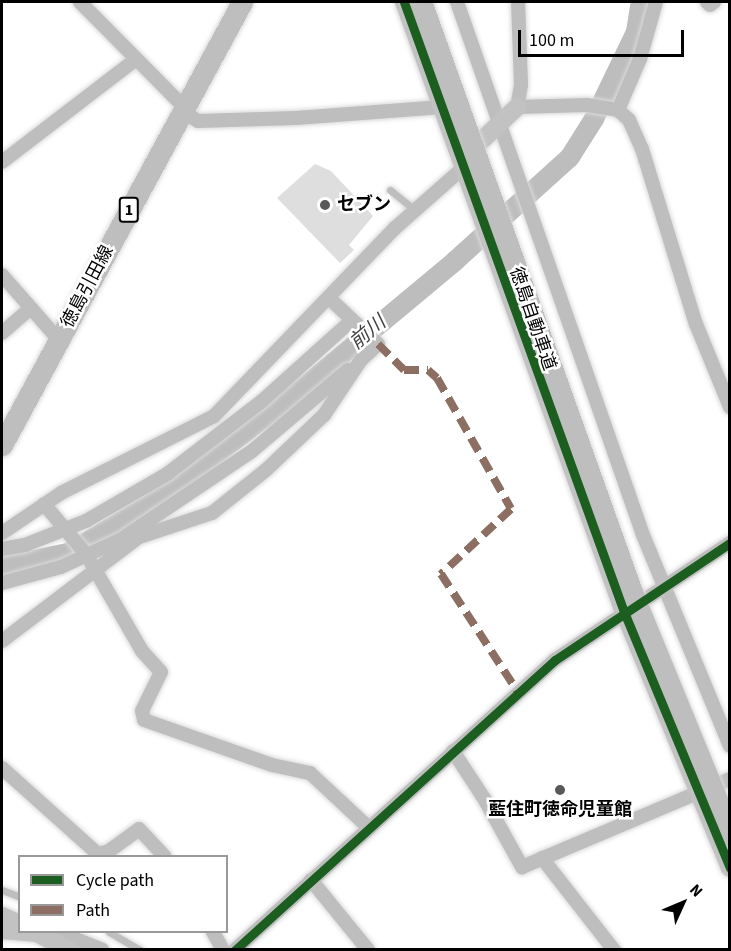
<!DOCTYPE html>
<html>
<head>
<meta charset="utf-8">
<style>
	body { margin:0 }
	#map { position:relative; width:731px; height:951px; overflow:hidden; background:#fff; font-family:"Source Sans 3","Noto Sans JP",sans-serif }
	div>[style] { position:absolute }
	.river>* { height:20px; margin:-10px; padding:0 10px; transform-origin:10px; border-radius:10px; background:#bdbdbd }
	.building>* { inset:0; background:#dedede }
	.roads { filter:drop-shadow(0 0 2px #dbdbdb) drop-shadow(0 0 2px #dbdbdb) }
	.lane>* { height:7px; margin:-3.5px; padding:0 3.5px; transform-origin:3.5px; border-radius:3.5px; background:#bebebe }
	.street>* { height:14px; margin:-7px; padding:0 7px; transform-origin:7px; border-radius:7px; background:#bebebe }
	.secondary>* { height:18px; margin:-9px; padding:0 9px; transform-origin:9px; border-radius:9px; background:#c2c2c2 }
	.primary>* { height:21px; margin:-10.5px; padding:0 10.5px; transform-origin:10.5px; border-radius:10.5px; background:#bebebe }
	.bridges { filter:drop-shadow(0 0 2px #dbdbdb) drop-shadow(0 0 2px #dbdbdb) }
	.highway-bridge>* { height:24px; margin:-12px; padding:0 12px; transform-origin:12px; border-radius:12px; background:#bebebe }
	.quiet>* { height:8px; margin-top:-4px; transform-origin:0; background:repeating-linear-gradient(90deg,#8d6e63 0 15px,transparent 0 23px) }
	.cycleway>* { height:9px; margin:-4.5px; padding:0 4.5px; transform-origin:4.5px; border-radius:4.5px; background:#1b5e20 }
	.dots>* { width:16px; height:16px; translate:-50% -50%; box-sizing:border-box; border:3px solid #fff; border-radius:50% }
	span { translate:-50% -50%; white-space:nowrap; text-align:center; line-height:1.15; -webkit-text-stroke:5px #fff; paint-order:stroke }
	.shield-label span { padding:2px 4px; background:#fff; border:2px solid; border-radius:4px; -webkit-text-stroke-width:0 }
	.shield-label { font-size:16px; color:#000; font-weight:700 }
	.poi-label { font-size:18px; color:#000; font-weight:700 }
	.left { translate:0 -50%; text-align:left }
	.street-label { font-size:18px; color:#000 }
	.water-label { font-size:20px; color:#424242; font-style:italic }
	.frame { position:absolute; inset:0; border:3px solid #000; pointer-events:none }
	.legend { position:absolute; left:18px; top:855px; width:210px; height:78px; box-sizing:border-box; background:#fff; border:2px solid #999; margin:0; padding:8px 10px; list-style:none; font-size:18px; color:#000 }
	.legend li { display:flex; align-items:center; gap:12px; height:30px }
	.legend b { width:30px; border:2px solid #999 }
	.north { position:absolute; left:653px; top:873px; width:60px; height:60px; -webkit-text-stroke:4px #fff; paint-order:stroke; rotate:46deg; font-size:16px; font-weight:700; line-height:24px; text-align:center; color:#000 }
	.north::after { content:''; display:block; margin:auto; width:21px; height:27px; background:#000; clip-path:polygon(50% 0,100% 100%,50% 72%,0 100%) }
	.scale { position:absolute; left:518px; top:30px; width:166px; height:27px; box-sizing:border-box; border:3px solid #000; border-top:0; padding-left:8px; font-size:18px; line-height:21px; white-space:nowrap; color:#000; -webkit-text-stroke:4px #fff; paint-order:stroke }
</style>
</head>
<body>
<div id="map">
	<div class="river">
		<div style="left:2px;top:566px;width:67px;rotate:-11.1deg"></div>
		<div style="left:68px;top:553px;width:99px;rotate:-31deg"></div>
		<div style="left:153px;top:502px;width:174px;rotate:-37.1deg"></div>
		<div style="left:292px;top:397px;width:212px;rotate:-39.8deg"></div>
		<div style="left:455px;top:261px;width:155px;rotate:-42.1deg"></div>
		<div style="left:570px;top:157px;width:45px;rotate:-57.7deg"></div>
		<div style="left:594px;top:119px;width:97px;rotate:-64.2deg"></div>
		<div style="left:636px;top:32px;width:30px;rotate:-81deg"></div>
	</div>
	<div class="building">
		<div style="clip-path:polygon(315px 164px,331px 171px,373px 216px,349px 245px,354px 250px,340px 263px,277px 198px)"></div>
	</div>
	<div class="roads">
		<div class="lane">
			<div style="left:390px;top:190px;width:32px;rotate:39deg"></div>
			<div style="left:2px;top:890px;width:19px;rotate:21deg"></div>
			<div style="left:109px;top:932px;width:36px;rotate:30deg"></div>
		</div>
		<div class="street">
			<div style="left:80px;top:2px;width:148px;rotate:45.3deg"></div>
			<div style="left:457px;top:2px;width:565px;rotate:70.76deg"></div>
			<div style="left:643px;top:535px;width:228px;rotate:67.6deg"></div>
			<div style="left:518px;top:2px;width:83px;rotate:87.9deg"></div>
			<div style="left:521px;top:85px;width:22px;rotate:100deg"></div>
			<div style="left:517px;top:107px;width:70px;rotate:-1.6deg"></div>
			<div style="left:587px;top:105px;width:31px;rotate:9deg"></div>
			<div style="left:618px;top:110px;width:15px;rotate:42deg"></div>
			<div style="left:629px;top:120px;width:32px;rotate:66deg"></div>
			<div style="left:642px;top:149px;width:183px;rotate:72.9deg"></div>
			<div style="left:696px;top:324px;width:90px;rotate:67.7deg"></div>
			<div style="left:707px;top:2px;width:4px;rotate:45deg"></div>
			<div style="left:710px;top:5px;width:5px;rotate:-37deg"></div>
			<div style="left:618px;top:110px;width:56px;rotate:-66.7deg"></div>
			<div style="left:640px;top:59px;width:59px;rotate:-74.3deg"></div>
			<div style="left:182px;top:111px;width:19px;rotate:32deg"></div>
			<div style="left:198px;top:121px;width:98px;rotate:-1.8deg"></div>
			<div style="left:296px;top:118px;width:147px;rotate:-4.3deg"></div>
			<div style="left:2px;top:162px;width:168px;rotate:-37.5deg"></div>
			<div style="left:2px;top:275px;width:86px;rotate:48.8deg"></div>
			<div style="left:2px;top:333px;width:38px;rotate:-41deg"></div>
			<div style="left:44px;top:504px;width:65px;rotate:50deg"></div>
			<div style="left:86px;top:554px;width:112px;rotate:60deg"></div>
			<div style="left:142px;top:651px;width:28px;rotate:48deg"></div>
			<div style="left:161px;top:672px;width:43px;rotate:116deg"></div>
			<div style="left:142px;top:711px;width:9px;rotate:77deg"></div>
			<div style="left:144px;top:720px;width:136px;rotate:19.4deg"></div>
			<div style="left:272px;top:765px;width:39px;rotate:12deg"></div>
			<div style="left:310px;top:773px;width:81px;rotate:43deg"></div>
			<div style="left:2px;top:533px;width:71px;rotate:-34.1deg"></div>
			<div style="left:61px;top:493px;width:171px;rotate:-26.7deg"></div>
			<div style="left:214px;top:416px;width:261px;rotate:-46.1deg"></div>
			<div style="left:395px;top:228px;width:92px;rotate:-41.5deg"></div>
			<div style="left:2px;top:549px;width:23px;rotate:-10deg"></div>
			<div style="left:25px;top:545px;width:66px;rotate:-21.5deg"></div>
			<div style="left:86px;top:521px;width:94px;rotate:-30.1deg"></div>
			<div style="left:167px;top:474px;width:118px;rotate:-37.5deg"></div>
			<div style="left:261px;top:402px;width:122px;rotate:-42deg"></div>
			<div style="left:2px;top:583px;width:61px;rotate:-15.2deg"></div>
			<div style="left:61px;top:567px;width:65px;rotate:-24.6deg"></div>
			<div style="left:120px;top:540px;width:159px;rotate:-34deg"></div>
			<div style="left:252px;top:451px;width:126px;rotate:-40.2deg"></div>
			<div style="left:2px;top:641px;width:172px;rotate:-37.2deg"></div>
			<div style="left:139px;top:537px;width:77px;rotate:-18.2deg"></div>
			<div style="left:212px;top:513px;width:69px;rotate:-38.5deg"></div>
			<div style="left:266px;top:470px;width:80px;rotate:-43.5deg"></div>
			<div style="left:324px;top:415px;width:66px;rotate:-56.1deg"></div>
			<div style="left:361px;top:360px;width:23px;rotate:-43deg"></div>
			<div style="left:378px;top:344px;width:67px;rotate:-136.8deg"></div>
			<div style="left:453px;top:751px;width:59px;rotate:56.9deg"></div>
			<div style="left:485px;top:800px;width:77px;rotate:61.1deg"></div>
			<div style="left:522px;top:867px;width:226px;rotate:-22.9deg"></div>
			<div style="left:2px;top:768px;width:129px;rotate:41.9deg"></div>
			<div style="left:98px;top:854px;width:11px;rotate:-15deg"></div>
			<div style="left:109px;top:851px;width:37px;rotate:-36deg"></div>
			<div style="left:139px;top:829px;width:37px;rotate:47deg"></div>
			<div style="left:542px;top:858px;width:117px;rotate:52deg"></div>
			<div style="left:311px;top:880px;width:90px;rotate:50.8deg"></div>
			<div style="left:213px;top:932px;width:21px;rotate:61deg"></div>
			<div style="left:43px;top:933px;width:25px;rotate:7deg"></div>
			<div style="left:68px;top:936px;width:37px;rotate:22deg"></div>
			<div style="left:235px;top:950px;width:432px;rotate:-42.2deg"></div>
			<div style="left:555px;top:660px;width:211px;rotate:-33.8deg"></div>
		</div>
		<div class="secondary">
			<div style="left:404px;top:2px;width:648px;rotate:70.17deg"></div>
			<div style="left:624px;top:612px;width:277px;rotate:67.5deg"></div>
			<div style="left:464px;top:157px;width:73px;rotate:-43.3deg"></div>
			<div style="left:2px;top:916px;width:20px;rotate:24deg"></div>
			<div style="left:2px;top:930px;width:36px;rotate:5deg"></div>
			<div style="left:35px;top:932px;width:38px;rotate:28deg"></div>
		</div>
		<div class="primary">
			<div style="left:2px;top:445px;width:504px;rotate:-61.55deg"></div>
		</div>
	</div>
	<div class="bridges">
		<div class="highway-bridge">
			<div style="left:420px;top:2px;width:628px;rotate:70.35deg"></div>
			<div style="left:631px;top:593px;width:261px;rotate:67.7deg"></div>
		</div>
	</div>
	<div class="quiet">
		<div style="left:378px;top:344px;width:37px;rotate:45deg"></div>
		<div style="left:404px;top:370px;width:24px"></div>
		<div style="left:428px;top:370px;width:12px;rotate:42deg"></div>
		<div style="left:437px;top:378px;width:150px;rotate:60.5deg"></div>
		<div style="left:511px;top:509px;width:96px;rotate:137.1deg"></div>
		<div style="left:441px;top:574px;width:141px;rotate:56.9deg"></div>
	</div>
	<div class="cycleway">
		<div style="left:404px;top:2px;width:648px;rotate:70.17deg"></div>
		<div style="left:624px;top:612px;width:277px;rotate:67.5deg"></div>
		<div style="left:235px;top:950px;width:432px;rotate:-42.2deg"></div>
		<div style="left:555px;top:660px;width:211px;rotate:-33.8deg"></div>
	</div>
	<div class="dots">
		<div style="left:325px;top:205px;background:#595959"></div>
		<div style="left:560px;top:790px;background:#595959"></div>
	</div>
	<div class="shield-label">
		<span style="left:129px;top:210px">1</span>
	</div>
	<div class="poi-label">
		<span class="left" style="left:337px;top:205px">セブン</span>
		<span style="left:560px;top:810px">藍住町徳命児童館</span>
	</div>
	<div class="street-label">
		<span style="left:88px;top:287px;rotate:-62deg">徳島引田線</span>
		<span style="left:532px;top:319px;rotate:71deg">徳島自動車道</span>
	</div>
	<div class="water-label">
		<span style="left:368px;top:333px;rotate:-40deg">前川</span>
	</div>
	<div class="frame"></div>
	<ul class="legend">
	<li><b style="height:8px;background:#1b5e20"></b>Cycle path</li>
	<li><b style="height:8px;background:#8d6e63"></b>Path</li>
	</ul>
	<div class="north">N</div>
	<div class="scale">100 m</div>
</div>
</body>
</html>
